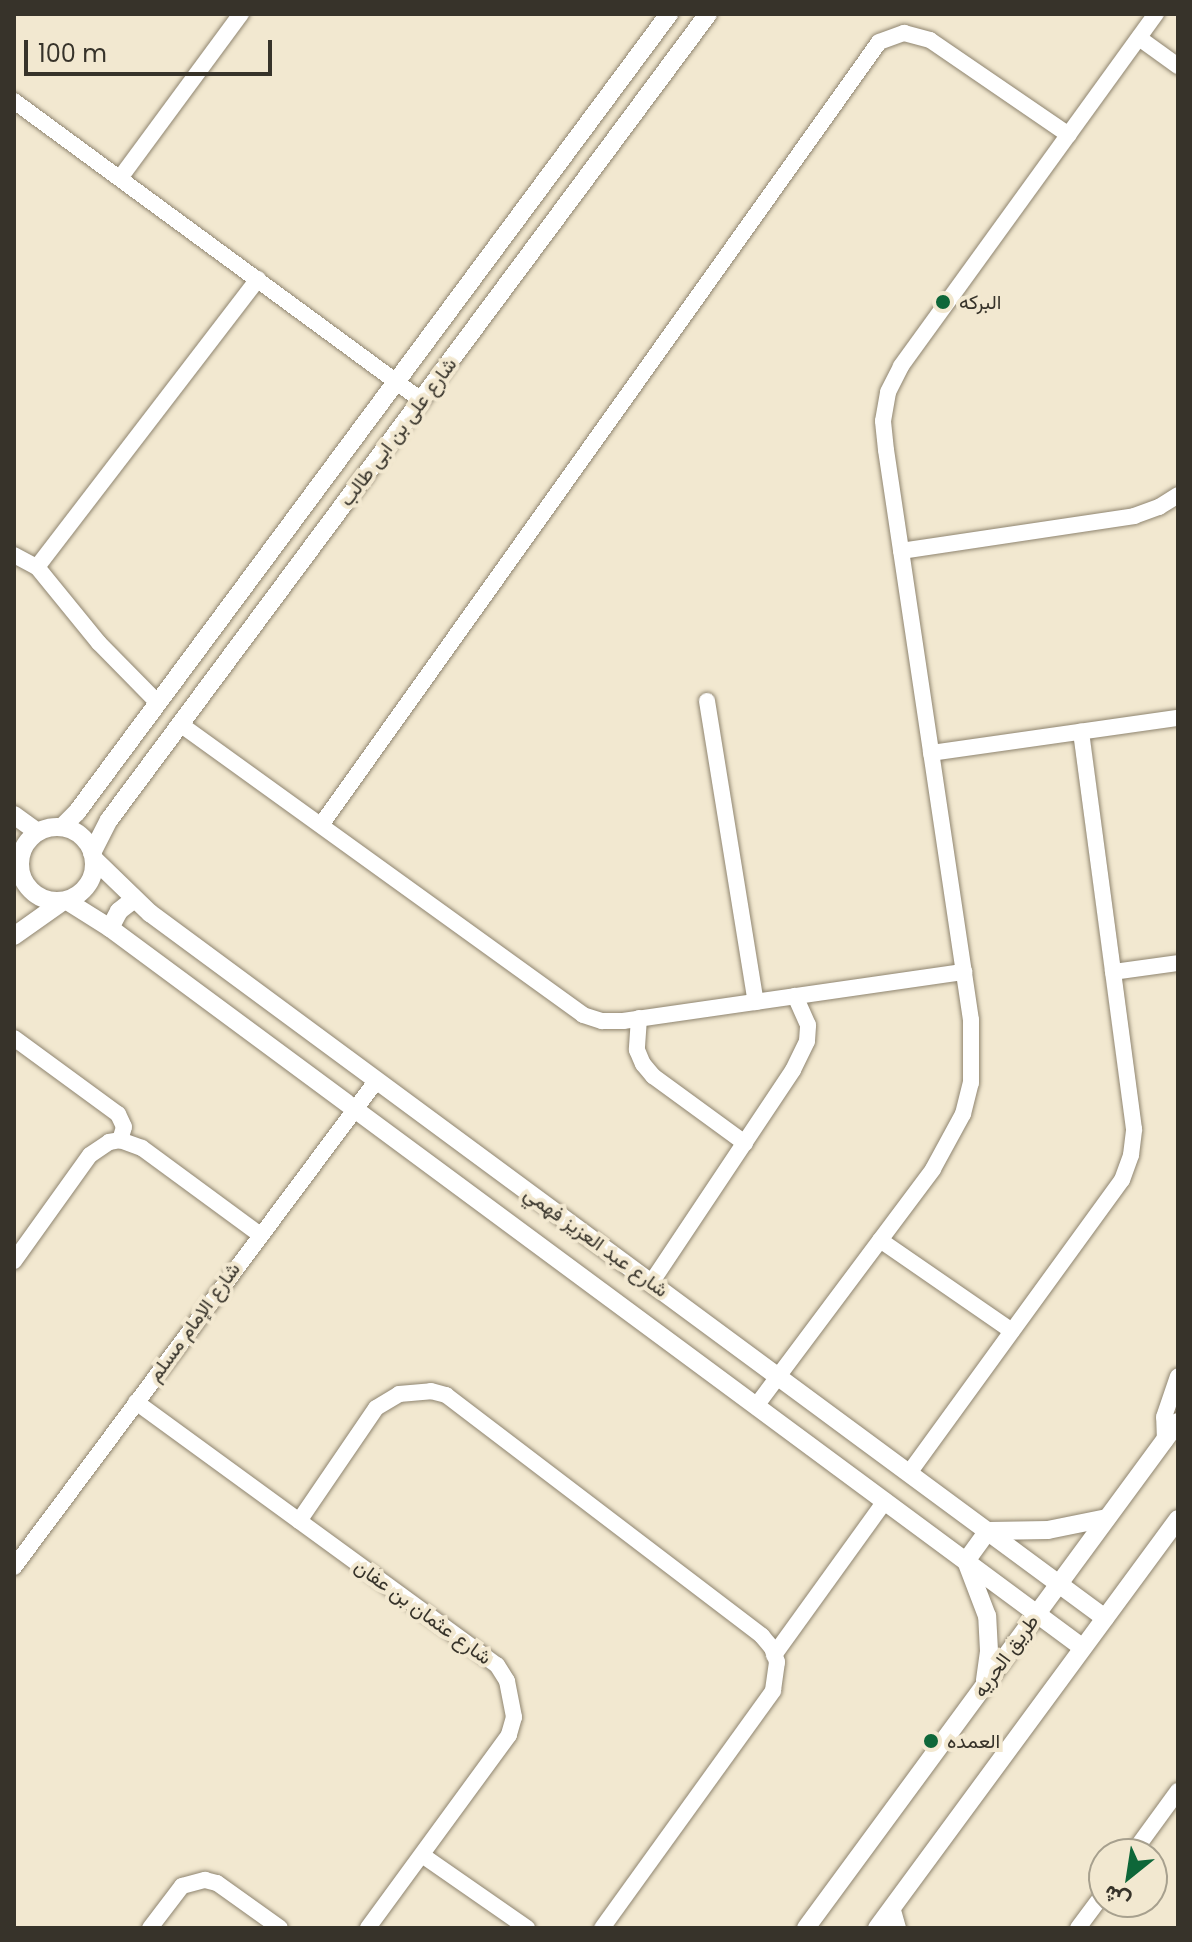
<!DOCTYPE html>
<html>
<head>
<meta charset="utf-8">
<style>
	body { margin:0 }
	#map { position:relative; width:1192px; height:1942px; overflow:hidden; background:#f2e8d0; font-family:Poppins,Vazirmatn,sans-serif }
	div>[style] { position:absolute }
	.roads { filter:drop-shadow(0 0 2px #8f8570) drop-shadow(0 0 2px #8f8570) }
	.minor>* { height:16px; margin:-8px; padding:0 8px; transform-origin:8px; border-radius:8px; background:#fff }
	.tertiary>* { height:18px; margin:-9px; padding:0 9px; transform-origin:9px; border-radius:9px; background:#fff }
	.tertiary>.ring { margin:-9px; padding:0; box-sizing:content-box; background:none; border:18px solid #fff; border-radius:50% }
	.dots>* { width:22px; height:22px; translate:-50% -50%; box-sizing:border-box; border:4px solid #f2e8d0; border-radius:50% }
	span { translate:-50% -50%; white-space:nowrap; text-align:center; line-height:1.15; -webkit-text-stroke:8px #f2e8d0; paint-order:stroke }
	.poi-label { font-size:20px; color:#37332a }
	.left { translate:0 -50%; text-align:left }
	.street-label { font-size:20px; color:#37332a }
	.frame { position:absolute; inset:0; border:16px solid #37332a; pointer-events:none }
	.north { position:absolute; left:1088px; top:1838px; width:80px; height:80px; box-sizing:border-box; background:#f2e8d0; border:2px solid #a7a08e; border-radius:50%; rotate:210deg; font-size:22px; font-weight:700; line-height:32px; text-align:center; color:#37332a }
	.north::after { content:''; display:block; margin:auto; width:28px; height:36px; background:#0e6739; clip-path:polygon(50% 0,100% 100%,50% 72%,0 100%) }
	.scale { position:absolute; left:24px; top:40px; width:248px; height:36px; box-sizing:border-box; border:4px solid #37332a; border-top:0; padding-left:10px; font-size:24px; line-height:28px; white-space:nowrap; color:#37332a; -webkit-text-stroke:6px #f2e8d0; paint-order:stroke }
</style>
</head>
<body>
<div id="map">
	<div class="roads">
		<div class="minor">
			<div style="left:1139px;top:38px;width:48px;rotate:35.7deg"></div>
			<div style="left:14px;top:101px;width:505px;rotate:36.3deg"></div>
			<div style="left:120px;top:178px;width:204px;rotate:-53.6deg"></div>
			<div style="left:901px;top:551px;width:236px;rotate:-8.5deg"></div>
			<div style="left:1134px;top:516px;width:27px;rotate:-20deg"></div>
			<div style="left:1159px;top:507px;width:22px;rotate:-32deg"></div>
			<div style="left:14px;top:555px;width:26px;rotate:28deg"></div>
			<div style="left:37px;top:567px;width:98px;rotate:50.8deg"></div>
			<div style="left:99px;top:643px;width:84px;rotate:45.5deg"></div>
			<div style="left:37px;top:567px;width:363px;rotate:-52.5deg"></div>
			<div style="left:707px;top:701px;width:305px;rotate:80.8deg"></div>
			<div style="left:180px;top:724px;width:497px;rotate:35.8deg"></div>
			<div style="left:583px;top:1015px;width:20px;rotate:18deg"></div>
			<div style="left:602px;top:1021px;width:21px"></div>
			<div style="left:623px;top:1021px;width:345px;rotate:-8.2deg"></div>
			<div style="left:931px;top:753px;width:249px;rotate:-8.1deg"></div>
			<div style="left:321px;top:825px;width:961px;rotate:-54.52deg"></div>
			<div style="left:879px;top:42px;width:27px;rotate:-20deg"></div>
			<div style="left:904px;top:33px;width:27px;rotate:15deg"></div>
			<div style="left:930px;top:40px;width:168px;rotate:34.4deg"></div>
			<div style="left:1113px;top:972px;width:66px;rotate:-7.9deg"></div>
			<div style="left:639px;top:1018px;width:32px;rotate:94deg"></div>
			<div style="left:637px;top:1050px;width:15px;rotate:67deg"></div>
			<div style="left:643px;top:1064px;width:16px;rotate:50deg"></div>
			<div style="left:653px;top:1076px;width:114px;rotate:36.1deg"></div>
			<div style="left:14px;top:1038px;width:129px;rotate:36.2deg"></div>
			<div style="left:118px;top:1114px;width:14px;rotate:65deg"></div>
			<div style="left:124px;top:1127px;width:14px;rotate:107deg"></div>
			<div style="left:880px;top:1240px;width:160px;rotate:34.6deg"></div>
			<div style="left:14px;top:1261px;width:130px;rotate:-54.4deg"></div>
			<div style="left:90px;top:1155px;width:23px;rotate:-34deg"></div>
			<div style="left:109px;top:1142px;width:11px;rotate:-10deg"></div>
			<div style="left:120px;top:1140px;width:23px;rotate:20deg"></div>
			<div style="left:142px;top:1148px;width:145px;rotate:36.3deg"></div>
			<div style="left:651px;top:1283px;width:256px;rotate:-56.3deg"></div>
			<div style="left:793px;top:1070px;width:32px;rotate:-64deg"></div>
			<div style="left:807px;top:1041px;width:16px;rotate:-86deg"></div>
			<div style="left:808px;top:1025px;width:32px;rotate:-114deg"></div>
			<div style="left:136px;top:1402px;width:447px;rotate:36.1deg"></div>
			<div style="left:497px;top:1665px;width:19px;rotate:58deg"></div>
			<div style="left:507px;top:1681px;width:37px;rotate:79deg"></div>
			<div style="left:514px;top:1717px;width:19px;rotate:106deg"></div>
			<div style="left:509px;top:1735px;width:239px;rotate:126.2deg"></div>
			<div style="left:756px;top:1406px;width:296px;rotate:-53.2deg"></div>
			<div style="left:933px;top:1169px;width:63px;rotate:-61.4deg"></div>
			<div style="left:963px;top:1114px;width:32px;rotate:-76deg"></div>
			<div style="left:971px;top:1083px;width:63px;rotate:-90deg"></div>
			<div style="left:971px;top:1020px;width:576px;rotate:-98.48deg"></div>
			<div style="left:886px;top:450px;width:29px;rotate:-96deg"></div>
			<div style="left:883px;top:421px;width:29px;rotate:-80deg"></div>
			<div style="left:888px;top:392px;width:29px;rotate:-63deg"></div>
			<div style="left:901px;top:366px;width:435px;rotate:-54.1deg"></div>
			<div style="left:1165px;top:1441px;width:24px;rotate:-92deg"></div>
			<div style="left:1164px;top:1417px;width:43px;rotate:-71.1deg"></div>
			<div style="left:909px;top:1473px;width:362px;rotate:-54deg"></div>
			<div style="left:1122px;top:1180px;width:27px;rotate:-70deg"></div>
			<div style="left:1131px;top:1155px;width:26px;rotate:-83deg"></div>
			<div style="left:1134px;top:1129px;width:401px;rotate:-97.6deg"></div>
			<div style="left:299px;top:1521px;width:137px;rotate:-55.7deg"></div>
			<div style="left:376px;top:1408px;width:27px;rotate:-31deg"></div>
			<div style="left:399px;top:1394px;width:32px;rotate:-5deg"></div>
			<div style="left:431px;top:1391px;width:16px;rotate:15deg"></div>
			<div style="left:446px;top:1395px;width:397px;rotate:37.3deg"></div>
			<div style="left:762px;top:1636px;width:16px;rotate:50deg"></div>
			<div style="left:772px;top:1648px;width:15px;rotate:70deg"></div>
			<div style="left:777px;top:1662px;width:29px;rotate:98deg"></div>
			<div style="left:773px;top:1691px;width:292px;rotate:125.8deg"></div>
			<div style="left:14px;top:1567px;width:607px;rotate:-53.3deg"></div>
			<div style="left:774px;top:1655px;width:190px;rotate:-54.2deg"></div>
			<div style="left:1132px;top:1854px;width:78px;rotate:-53.9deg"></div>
			<div style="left:422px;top:1855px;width:128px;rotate:34.8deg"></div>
			<div style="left:892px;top:1907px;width:22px;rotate:74deg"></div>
			<div style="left:150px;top:1928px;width:53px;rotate:-52.7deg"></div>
			<div style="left:182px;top:1886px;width:24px;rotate:-15deg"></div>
			<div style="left:205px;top:1880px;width:12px;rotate:14deg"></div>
			<div style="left:217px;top:1883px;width:77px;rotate:35.5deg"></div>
			<div style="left:1078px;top:1928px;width:44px;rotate:-53.4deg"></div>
		</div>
		<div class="tertiary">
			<div style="left:14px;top:815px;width:29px;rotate:36deg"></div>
			<div class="ring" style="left:20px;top:827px;width:56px;height:56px"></div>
			<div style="left:62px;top:827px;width:21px;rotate:-45deg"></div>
			<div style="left:77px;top:812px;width:994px;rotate:-53.43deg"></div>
			<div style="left:92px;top:853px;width:37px;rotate:-63deg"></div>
			<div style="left:109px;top:820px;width:1004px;rotate:-53.38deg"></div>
			<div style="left:94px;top:859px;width:78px;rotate:44deg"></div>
			<div style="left:150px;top:913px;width:1187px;rotate:36.44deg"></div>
			<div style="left:67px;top:901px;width:51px;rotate:32.1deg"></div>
			<div style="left:110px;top:928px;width:1210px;rotate:36.5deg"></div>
			<div style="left:110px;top:928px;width:19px;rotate:-62deg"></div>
			<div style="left:119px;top:911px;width:18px;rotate:-38deg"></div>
			<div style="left:14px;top:936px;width:59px;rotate:-35.3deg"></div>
			<div style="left:985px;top:1680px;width:29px;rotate:-82deg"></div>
			<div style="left:989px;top:1651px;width:35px;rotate:-93deg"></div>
			<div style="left:987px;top:1616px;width:59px;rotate:-110.9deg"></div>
			<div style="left:966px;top:1561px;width:37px;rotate:-54deg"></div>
			<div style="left:988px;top:1531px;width:60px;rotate:-1deg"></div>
			<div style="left:1048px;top:1530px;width:60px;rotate:-11.5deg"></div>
			<div style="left:806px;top:1928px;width:628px;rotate:-53.68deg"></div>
			<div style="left:877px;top:1928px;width:508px;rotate:-53.65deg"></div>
		</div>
	</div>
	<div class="dots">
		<div style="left:943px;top:302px;background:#0e6739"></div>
		<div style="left:931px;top:1741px;background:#0e6739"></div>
	</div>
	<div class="poi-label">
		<span class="left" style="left:959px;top:302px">البركه</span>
		<span class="left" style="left:947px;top:1741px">العمده</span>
	</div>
	<div class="street-label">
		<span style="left:398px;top:432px;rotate:-53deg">شارع على بن ابى طالب</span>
		<span style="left:596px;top:1242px;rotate:36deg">شارع عبد العزيز فهمي</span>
		<span style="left:194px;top:1322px;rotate:-54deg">شارع الإمام مسلم</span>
		<span style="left:423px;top:1612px;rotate:36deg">شارع عثمان بن عفان</span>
		<span style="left:1006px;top:1656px;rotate:-54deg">طريق الحريه</span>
	</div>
	<div class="frame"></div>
	<div class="north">ش</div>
	<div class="scale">100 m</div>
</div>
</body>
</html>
